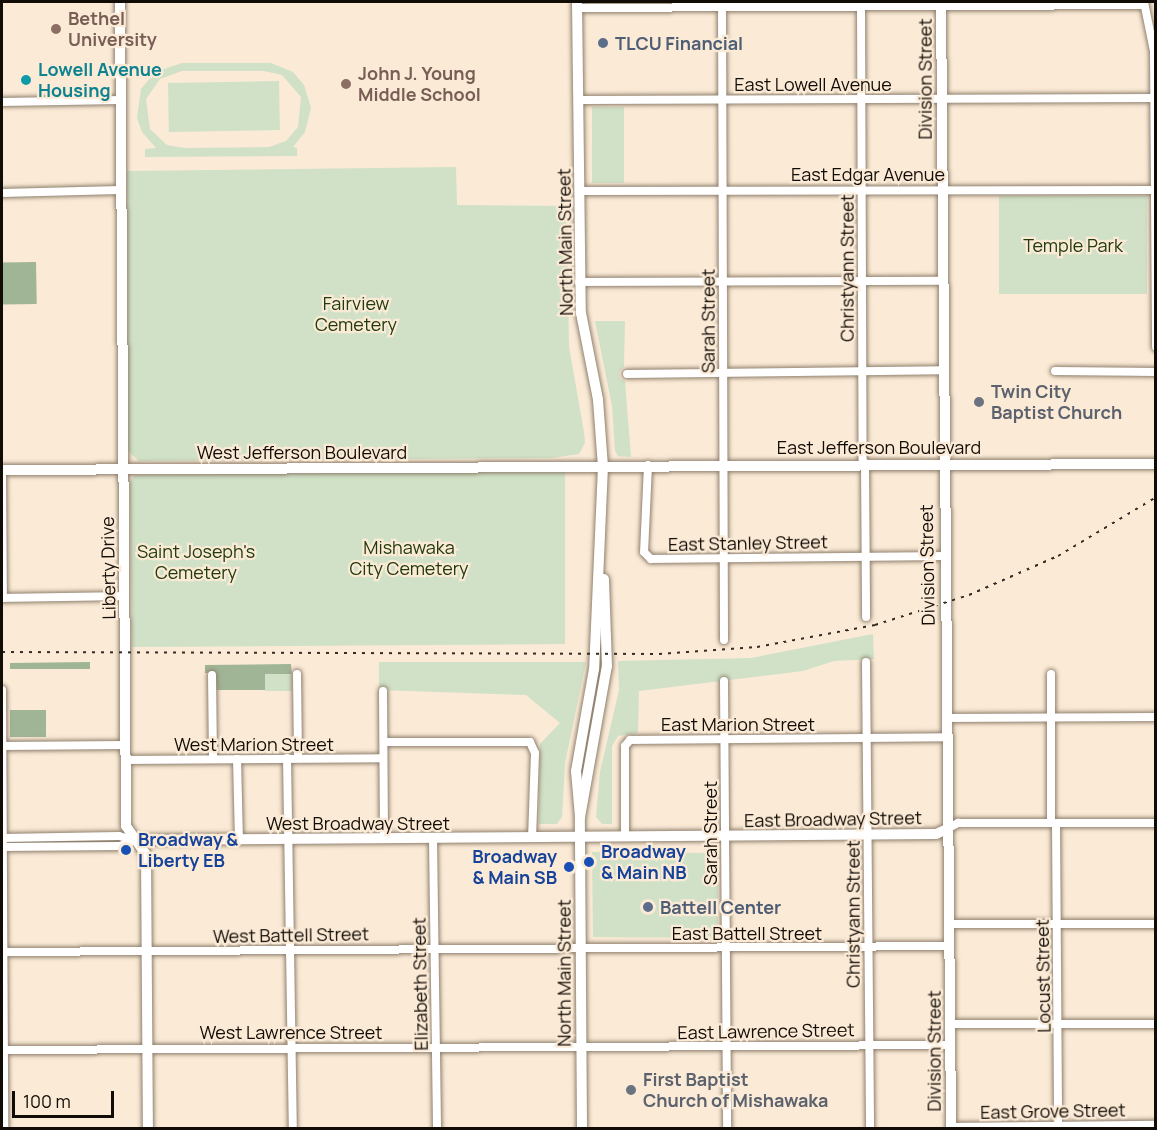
<!DOCTYPE html>
<html>
<head>
<meta charset="utf-8">
<style>
	body { margin:0 }
	#map { position:relative; width:1157px; height:1130px; overflow:hidden; background:#fbead6; font-family:Manrope,sans-serif }
	div>[style] { position:absolute }
	.green>* { inset:0; background:#d0e1c7; transform-origin:0 0 }
	.forest>* { inset:0; background:#a0b496; transform-origin:0 0 }
	.roads { filter:drop-shadow(0 0 2px #8f806e) drop-shadow(0 0 2px #8f806e) }
	.street>* { height:8px; margin:-4px; padding:0 4px; transform-origin:4px; border-radius:4px; background:#fff }
	.secondary>* { height:10px; margin:-5px; padding:0 5px; transform-origin:5px; border-radius:5px; background:#fff }
	.rail>* { height:2px; margin-top:-1px; transform-origin:0; background:repeating-linear-gradient(90deg,#342c24 0 3px,transparent 0 9px) }
	.dots>* { width:16px; height:16px; translate:-50% -50%; box-sizing:border-box; border:3px solid #fbead6; border-radius:50% }
	span { translate:-50% -50%; white-space:nowrap; text-align:center; line-height:1.15; -webkit-text-stroke:4.5px #fbead6; paint-order:stroke }
	.education-label { font-size:18px; color:#785e54; font-weight:700 }
	.left { translate:0 -50%; text-align:left }
	.service-label { font-size:18px; color:#4e5e75; font-weight:700 }
	.culture-label { font-size:18px; color:#0d838f; font-weight:700 }
	.street-label { font-size:18px; color:#120c06 }
	.park-label { font-size:18px; color:#203b0d }
	.worship-label { font-size:18px; color:#5b616d; font-weight:700 }
	.transit-label { font-size:18px; color:#164399; font-weight:700 }
	.right { translate:-100% -50%; text-align:right }
	.frame { position:absolute; inset:0; border:3px solid #120c06; pointer-events:none }
	.scale { position:absolute; left:12px; top:1091px; width:102px; height:27px; box-sizing:border-box; border:3px solid #120c06; border-top:0; padding-left:8px; font-size:18px; line-height:21px; white-space:nowrap; color:#120c06; -webkit-text-stroke:4px #fbead6; paint-order:stroke }
</style>
</head>
<body>
<div id="map">
	<div class="green">
		<div style="clip-path:polygon(evenodd,182px 63px,271px 63px,293px 72px,304px 85px,311px 108px,305px 132px,293px 147px,297px 148px,297px 156px,145px 157px,145px 149px,156px 148px,142px 132px,137px 118px,141px 89px,155px 72px,182px 63px,182px 71px,264px 71px,282px 75px,301px 97px,298px 127px,286px 141px,269px 147px,185px 148px,167px 145px,150px 129px,146px 99px,160px 79px,182px 71px)"></div>
		<div style="left:279px;top:81px;width:49px;height:111px;rotate:89deg"></div>
		<div style="left:624px;top:107px;width:76px;height:32px;rotate:90deg"></div>
		<div style="clip-path:polygon(456px 167px,457px 205px,567px 206px,569px 347px,584px 432px,585px 443px,579px 454px,552px 458px,139px 461px,128px 451px,127px 171px)"></div>
		<div style="left:999px;top:196px;width:148px;height:98px"></div>
		<div style="clip-path:polygon(595px 321px,625px 321px,624px 366px,619px 372px,620px 379px,625px 381px,631px 457px,618px 456px,615px 451px,612px 406px)"></div>
		<div style="clip-path:polygon(565px 471px,565px 644px,132px 647px,130px 481px,135px 475px)"></div>
		<div style="clip-path:polygon(873px 634px,874px 659px,834px 661px,803px 671px,639px 691px,638px 733px,618px 736px,612px 746px,612px 824px,602px 824px,596px 817px,600px 772px,619px 690px,618px 661px,751px 658px)"></div>
		<div style="clip-path:polygon(379px 662px,586px 662px,565px 763px,562px 817px,557px 824px,539px 824px,540px 744px,560px 723px,526px 695px,379px 690px)"></div>
		<div style="left:265px;top:674px;width:27px;height:17px"></div>
		<div style="clip-path:polygon(718px 849px,718px 938px,593px 937px,592px 852px,711px 853px)"></div>
	</div>
	<div class="forest">
		<div style="left:36px;top:262px;width:42px;height:34px;rotate:89deg"></div>
		<div style="clip-path:polygon(90px 662px,90px 669px,10px 669px,10px 663px)"></div>
		<div style="clip-path:polygon(291px 664px,292px 674px,265px 674px,265px 690px,216px 690px,216px 673px,205px 673px,205px 665px)"></div>
		<div style="left:10px;top:710px;width:36px;height:27px"></div>
	</div>
	<div class="roads">
		<div class="street">
			<div style="left:722px;top:2px;width:638px;rotate:89.82deg"></div>
			<div style="left:1144px;top:2px;width:50px;rotate:78.5deg"></div>
			<div style="left:1154px;top:51px;width:296px;rotate:89.6deg"></div>
			<div style="left:861px;top:3px;width:460px;rotate:89.8deg"></div>
			<div style="left:577px;top:8px;width:567px;rotate:-0.3deg"></div>
			<div style="left:579px;top:100px;width:577px;rotate:-0.2deg"></div>
			<div style="left:2px;top:102px;width:119px;rotate:-1deg"></div>
			<div style="left:580px;top:191px;width:576px;rotate:-0.1deg"></div>
			<div style="left:2px;top:193px;width:118px;rotate:-1.5deg"></div>
			<div style="left:579px;top:282px;width:364px;rotate:-0.2deg"></div>
			<div style="left:1055px;top:371px;width:101px;rotate:0.6deg"></div>
			<div style="left:627px;top:374px;width:316px;rotate:-0.7deg"></div>
			<div style="left:865px;top:463px;width:154px;rotate:89.6deg"></div>
			<div style="left:648px;top:465px;width:87px;rotate:92.6deg"></div>
			<div style="left:644px;top:552px;width:10px;rotate:45deg"></div>
			<div style="left:651px;top:559px;width:292px;rotate:-0.6deg"></div>
			<div style="left:2px;top:470px;width:128px;rotate:89.6deg"></div>
			<div style="left:2px;top:598px;width:123px;rotate:-0.9deg"></div>
			<div style="left:866px;top:662px;width:466px;rotate:89.5deg"></div>
			<div style="left:297px;top:674px;width:84px;rotate:89.3deg"></div>
			<div style="left:1051px;top:674px;width:149px;rotate:90deg"></div>
			<div style="left:212px;top:675px;width:84px;rotate:89.3deg"></div>
			<div style="left:724px;top:681px;width:447px;rotate:89.6deg"></div>
			<div style="left:2px;top:690px;width:438px;rotate:89.7deg"></div>
			<div style="left:383px;top:691px;width:148px;rotate:89.6deg"></div>
			<div style="left:946px;top:718px;width:210px;rotate:-0.3deg"></div>
			<div style="left:384px;top:742px;width:146px"></div>
			<div style="left:530px;top:742px;width:12px;rotate:66deg"></div>
			<div style="left:535px;top:753px;width:85px;rotate:92deg"></div>
			<div style="left:2px;top:746px;width:124px;rotate:-0.5deg"></div>
			<div style="left:287px;top:758px;width:370px;rotate:89.1deg"></div>
			<div style="left:237px;top:759px;width:81px;rotate:88.6deg"></div>
			<div style="left:126px;top:760px;width:257px;rotate:-0.4deg"></div>
			<div style="left:1056px;top:823px;width:305px;rotate:89.6deg"></div>
			<div style="left:947px;top:829px;width:13px;rotate:-29deg"></div>
			<div style="left:958px;top:823px;width:198px"></div>
			<div style="left:625px;top:837px;width:91px;rotate:-90deg"></div>
			<div style="left:625px;top:746px;width:8px;rotate:-50deg"></div>
			<div style="left:630px;top:740px;width:316px;rotate:-0.5deg"></div>
			<div style="left:2px;top:838px;width:117px;rotate:-1deg"></div>
			<div style="left:119px;top:836px;width:16px;rotate:15deg"></div>
			<div style="left:433px;top:839px;width:289px;rotate:89.2deg"></div>
			<div style="left:2px;top:847px;width:118px;rotate:-0.5deg"></div>
			<div style="left:120px;top:846px;width:17px;rotate:-21deg"></div>
			<div style="left:948px;top:924px;width:208px"></div>
			<div style="left:2px;top:952px;width:947px;rotate:-0.36deg"></div>
			<div style="left:950px;top:1024px;width:206px"></div>
			<div style="left:2px;top:1050px;width:948px;rotate:-0.3deg"></div>
			<div style="left:951px;top:1127px;width:205px;rotate:-0.6deg"></div>
		</div>
		<div class="secondary">
			<div style="left:120px;top:2px;width:824px;rotate:89.58deg"></div>
			<div style="left:126px;top:826px;width:35px;rotate:55deg"></div>
			<div style="left:146px;top:855px;width:273px;rotate:89.6deg"></div>
			<div style="left:577px;top:2px;width:311px;rotate:89.3deg"></div>
			<div style="left:581px;top:313px;width:89px;rotate:78.9deg"></div>
			<div style="left:598px;top:400px;width:66px;rotate:85.7deg"></div>
			<div style="left:603px;top:466px;width:203px;rotate:92.5deg"></div>
			<div style="left:594px;top:669px;width:104px;rotate:100deg"></div>
			<div style="left:576px;top:771px;width:46px;rotate:85deg"></div>
			<div style="left:941px;top:2px;width:1126px;rotate:89.49deg"></div>
			<div style="left:2px;top:470px;width:1154px;rotate:-0.3deg"></div>
			<div style="left:136px;top:840px;width:800px;rotate:-0.43deg"></div>
			<div style="left:936px;top:834px;width:12px;rotate:-24deg"></div>
			<div style="left:582px;top:1128px;width:311px;rotate:-90.4deg"></div>
			<div style="left:580px;top:817px;width:153px;rotate:-79.9deg"></div>
			<div style="left:607px;top:666px;width:87px;rotate:-92deg"></div>
		</div>
	</div>
	<div class="rail">
		<div style="left:2px;top:652px;width:657px;rotate:0.17deg"></div>
		<div style="left:659px;top:654px;width:98px;rotate:-4.1deg"></div>
		<div style="left:757px;top:647px;width:120px;rotate:-10.6deg"></div>
		<div style="left:875px;top:625px;width:99px;rotate:-17.7deg"></div>
		<div style="left:969px;top:595px;width:97px;rotate:-23.7deg"></div>
		<div style="left:1058px;top:556px;width:114px;rotate:-31deg"></div>
	</div>
	<div class="dots">
		<div style="left:56px;top:29px;background:#8d6e63"></div>
		<div style="left:603px;top:43px;background:#5c6f8a"></div>
		<div style="left:26px;top:80px;background:#0f9aa8"></div>
		<div style="left:346px;top:84px;background:#8d6e63"></div>
		<div style="left:979px;top:402px;background:#6b7280"></div>
		<div style="left:126px;top:850px;background:#1a4fb4"></div>
		<div style="left:589px;top:862px;background:#1a4fb4"></div>
		<div style="left:569px;top:867px;background:#1a4fb4"></div>
		<div style="left:648px;top:907px;background:#5c6f8a"></div>
		<div style="left:631px;top:1090px;background:#6b7280"></div>
	</div>
	<div class="education-label">
		<span class="left" style="left:68px;top:29px">Bethel<br>University</span>
		<span class="left" style="left:358px;top:84px">John J. Young<br>Middle School</span>
	</div>
	<div class="service-label">
		<span class="left" style="left:615px;top:43px">TLCU Financial</span>
		<span class="left" style="left:660px;top:907px">Battell Center</span>
	</div>
	<div class="culture-label">
		<span class="left" style="left:38px;top:80px">Lowell Avenue<br>Housing</span>
	</div>
	<div class="street-label">
		<span style="left:925px;top:79px;rotate:-90deg">Division Street</span>
		<span style="left:813px;top:84px">East Lowell Avenue</span>
		<span style="left:868px;top:174px">East Edgar Avenue</span>
		<span style="left:565px;top:242px;rotate:-91deg">North Main Street</span>
		<span style="left:847px;top:268px;rotate:-90deg">Christyann Street</span>
		<span style="left:708px;top:321px;rotate:-90deg">Sarah Street</span>
		<span style="left:879px;top:447px">East Jefferson Boulevard</span>
		<span style="left:302px;top:452px">West Jefferson Boulevard</span>
		<span style="left:748px;top:543px;rotate:-1deg">East Stanley Street</span>
		<span style="left:927px;top:565px;rotate:-91deg">Division Street</span>
		<span style="left:108px;top:568px;rotate:-91deg">Liberty Drive</span>
		<span style="left:738px;top:724px">East Marion Street</span>
		<span style="left:254px;top:744px">West Marion Street</span>
		<span style="left:833px;top:819px;rotate:-1deg">East Broadway Street</span>
		<span style="left:358px;top:823px">West Broadway Street</span>
		<span style="left:710px;top:833px;rotate:-90deg">Sarah Street</span>
		<span style="left:853px;top:914px;rotate:-90deg">Christyann Street</span>
		<span style="left:747px;top:933px">East Battell Street</span>
		<span style="left:291px;top:935px;rotate:-1deg">West Battell Street</span>
		<span style="left:564px;top:973px;rotate:-90deg">North Main Street</span>
		<span style="left:1043px;top:976px;rotate:-91deg">Locust Street</span>
		<span style="left:420px;top:984px;rotate:-91deg">Elizabeth Street</span>
		<span style="left:766px;top:1031px;rotate:-1deg">East Lawrence Street</span>
		<span style="left:291px;top:1032px">West Lawrence Street</span>
		<span style="left:934px;top:1051px;rotate:-90deg">Division Street</span>
		<span style="left:1053px;top:1111px;rotate:-1deg">East Grove Street</span>
	</div>
	<div class="park-label">
		<span style="left:1073px;top:245px">Temple Park</span>
		<span style="left:356px;top:314px">Fairview<br>Cemetery</span>
		<span style="left:409px;top:558px">Mishawaka<br>City Cemetery</span>
		<span style="left:196px;top:562px">Saint Joseph's<br>Cemetery</span>
	</div>
	<div class="worship-label">
		<span class="left" style="left:991px;top:402px">Twin City<br>Baptist Church</span>
		<span class="left" style="left:643px;top:1090px">First Baptist<br>Church of Mishawaka</span>
	</div>
	<div class="transit-label">
		<span class="left" style="left:138px;top:850px">Broadway &amp;<br>Liberty EB</span>
		<span class="left" style="left:601px;top:862px">Broadway<br>&amp; Main NB</span>
		<span class="right" style="left:557px;top:867px">Broadway<br>&amp; Main SB</span>
	</div>
	<div class="frame"></div>
	<div class="scale">100 m</div>
</div>
</body>
</html>
